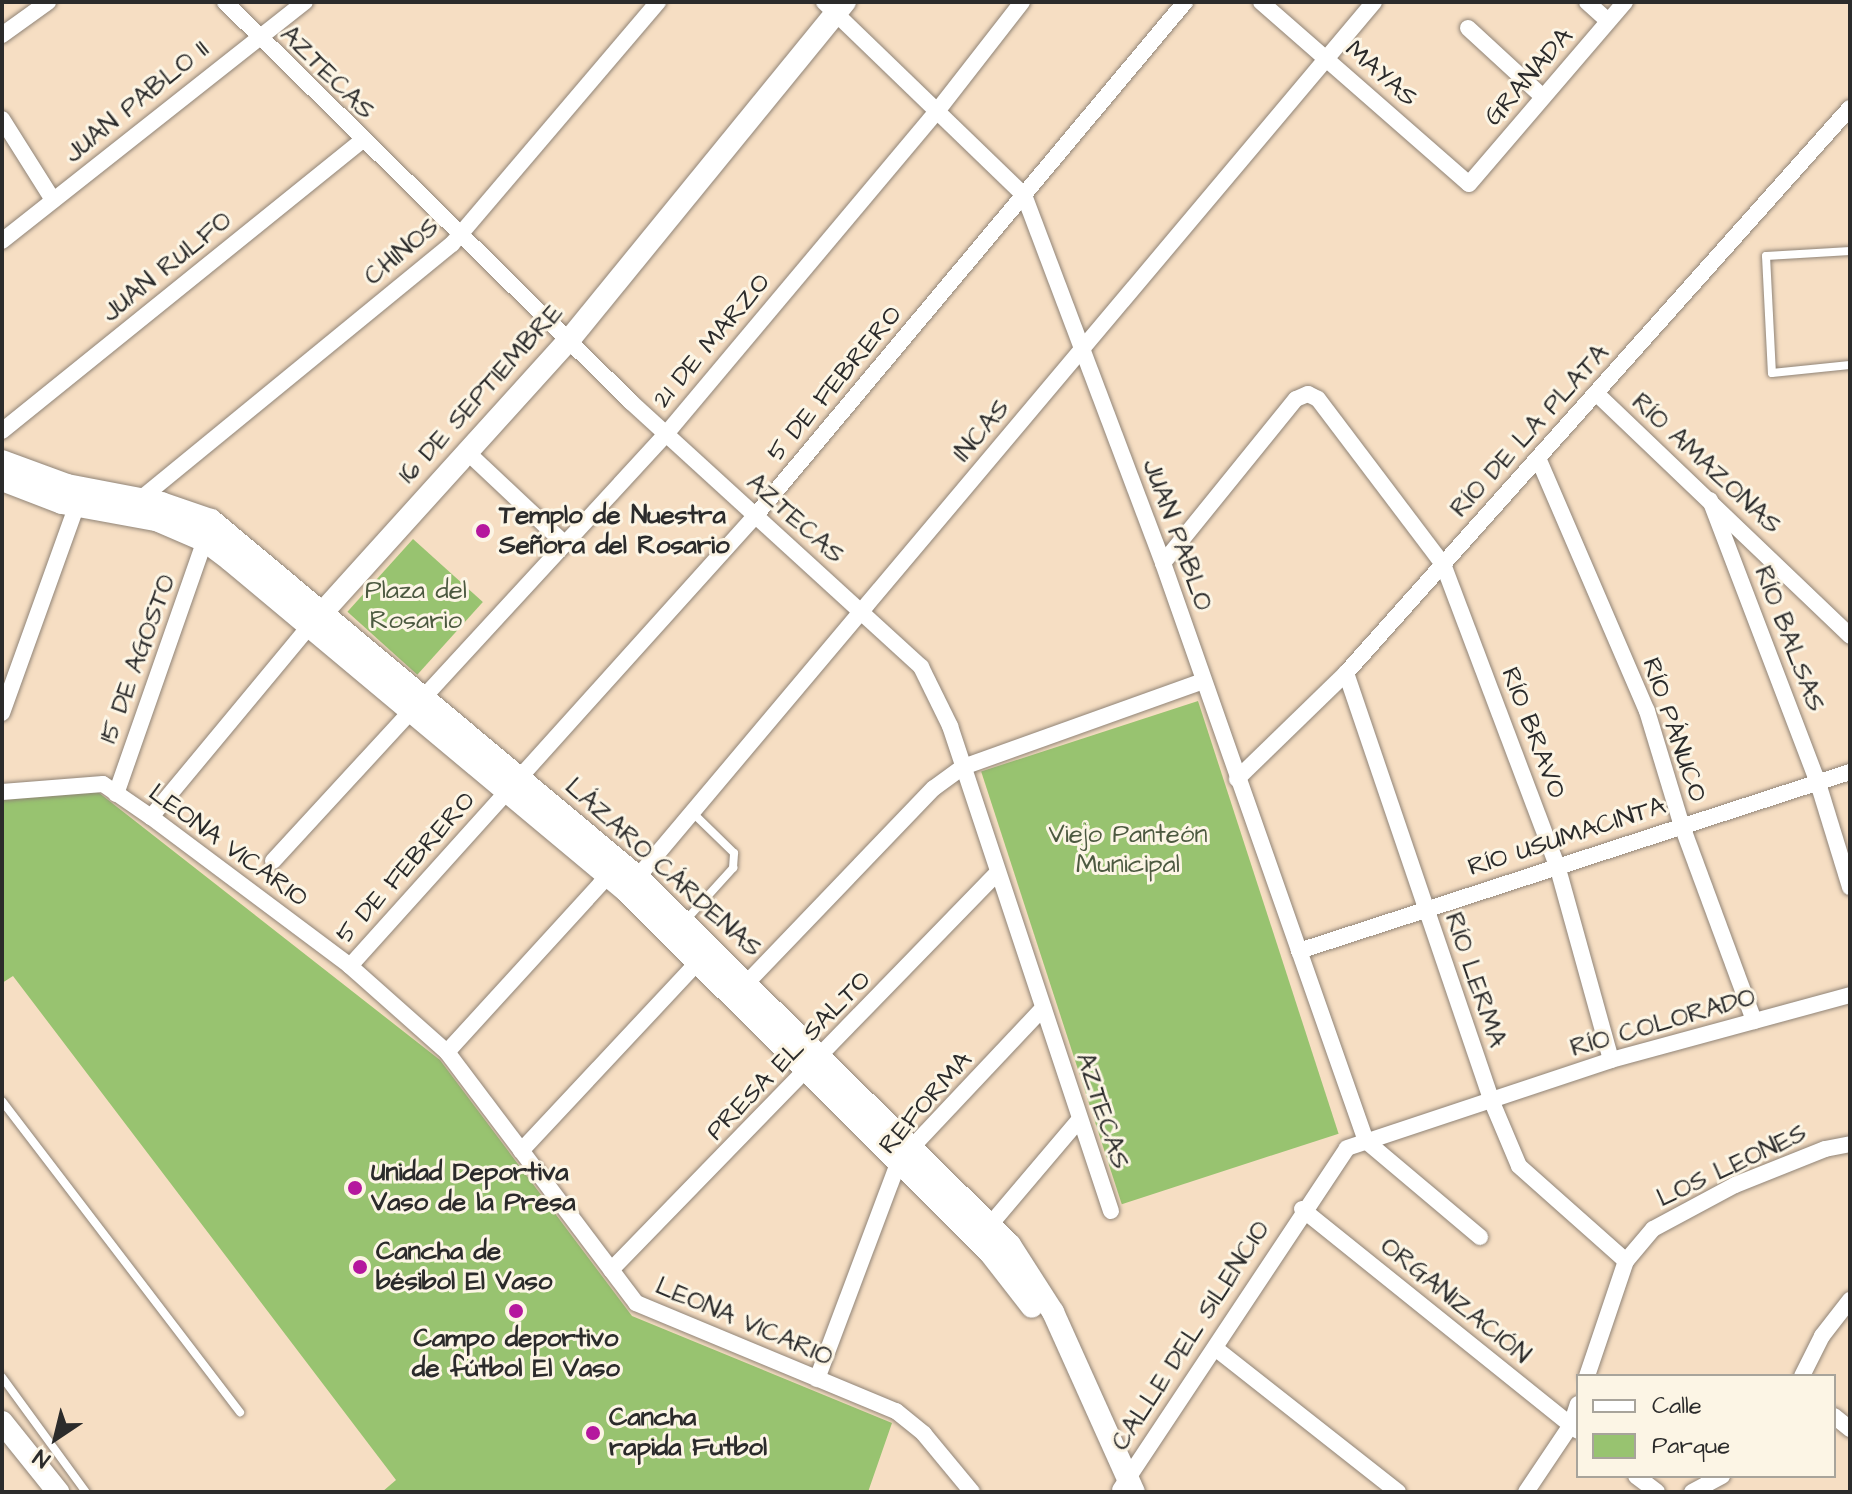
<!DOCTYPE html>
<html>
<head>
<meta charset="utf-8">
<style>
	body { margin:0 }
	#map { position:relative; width:1852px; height:1494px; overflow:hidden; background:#f6dec3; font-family:"Architects Daughter",sans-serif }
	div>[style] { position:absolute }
	.green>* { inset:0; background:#98c370; transform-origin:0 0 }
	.roads { filter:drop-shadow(0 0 2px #908477) drop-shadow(0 0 2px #908477) }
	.lane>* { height:8px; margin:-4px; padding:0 4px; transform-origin:4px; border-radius:4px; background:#fff }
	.street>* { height:16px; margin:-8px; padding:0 8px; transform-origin:8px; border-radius:8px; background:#fff }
	.secondary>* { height:22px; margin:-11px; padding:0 11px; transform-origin:11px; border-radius:11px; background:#fff }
	.dots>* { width:22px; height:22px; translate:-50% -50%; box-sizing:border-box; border:4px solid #fcf5e5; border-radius:50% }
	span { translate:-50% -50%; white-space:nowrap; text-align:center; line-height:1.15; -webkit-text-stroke:6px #fcf5e5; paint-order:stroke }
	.street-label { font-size:26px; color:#2b2b2b }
	.poi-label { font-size:26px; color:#2b2b2b; font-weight:700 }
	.left { translate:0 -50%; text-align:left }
	.park-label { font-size:26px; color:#4c5940 }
	.frame { position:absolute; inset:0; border:4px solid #2b2b2b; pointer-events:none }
	.legend { position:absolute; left:1576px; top:1374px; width:260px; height:104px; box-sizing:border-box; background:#fcf5e5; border:2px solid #a8a49b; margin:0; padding:10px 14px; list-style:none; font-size:24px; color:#2b2b2b }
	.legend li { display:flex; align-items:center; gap:16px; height:40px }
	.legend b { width:40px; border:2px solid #a8a49b }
	.north { position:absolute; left:16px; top:1398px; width:80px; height:80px; -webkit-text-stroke:6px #fcf5e5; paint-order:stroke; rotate:215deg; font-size:22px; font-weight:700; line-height:32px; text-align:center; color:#2b2b2b }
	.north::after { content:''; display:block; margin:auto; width:28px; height:36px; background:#2b2b2b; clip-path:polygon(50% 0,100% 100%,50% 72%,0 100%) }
</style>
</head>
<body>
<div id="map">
	<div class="green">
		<div style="left:413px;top:539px;width:94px;height:98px;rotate:42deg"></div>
		<div style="left:1198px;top:701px;width:455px;height:228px;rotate:72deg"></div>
		<div style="clip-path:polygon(98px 792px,440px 1060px,632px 1316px,892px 1423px,868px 1492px,382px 1492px,396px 1480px,13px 976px,2px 983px,2px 797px)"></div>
	</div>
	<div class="roads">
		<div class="lane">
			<div style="left:1850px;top:251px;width:84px;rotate:176.6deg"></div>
			<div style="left:1766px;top:256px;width:117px;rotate:87.1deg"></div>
			<div style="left:1772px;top:373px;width:78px;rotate:-5.9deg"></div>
			<div style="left:685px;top:921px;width:72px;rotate:-47.8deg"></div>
			<div style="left:733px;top:868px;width:15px;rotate:-86deg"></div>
			<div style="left:734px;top:853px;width:59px;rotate:-135.7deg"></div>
			<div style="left:2px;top:1101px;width:392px;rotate:52.6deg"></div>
			<div style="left:2px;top:1377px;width:142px;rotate:53.9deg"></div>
		</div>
		<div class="street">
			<div style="left:225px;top:2px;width:570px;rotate:44.57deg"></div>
			<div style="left:631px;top:402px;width:393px;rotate:42.4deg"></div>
			<div style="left:921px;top:667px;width:66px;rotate:63.8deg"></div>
			<div style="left:950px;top:726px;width:511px;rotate:71.64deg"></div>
			<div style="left:824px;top:2px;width:278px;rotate:44deg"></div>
			<div style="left:1024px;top:195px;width:393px;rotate:69.3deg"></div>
			<div style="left:1163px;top:563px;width:613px;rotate:70.65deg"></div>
			<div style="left:1366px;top:1141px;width:149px;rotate:40.1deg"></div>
			<div style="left:1261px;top:2px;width:276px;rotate:41.2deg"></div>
			<div style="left:1469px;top:184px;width:240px;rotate:-49.4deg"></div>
			<div style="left:1587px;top:2px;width:28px;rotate:42deg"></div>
			<div style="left:1468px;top:28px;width:102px;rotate:42.6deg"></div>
			<div style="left:2px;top:35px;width:57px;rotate:-35.7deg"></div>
			<div style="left:2px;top:119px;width:96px;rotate:57.8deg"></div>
			<div style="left:2px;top:241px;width:386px;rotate:-38.3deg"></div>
			<div style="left:1597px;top:394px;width:350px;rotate:43.7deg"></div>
			<div style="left:2px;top:431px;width:462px;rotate:-38.9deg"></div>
			<div style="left:466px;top:451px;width:136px;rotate:43.2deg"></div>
			<div style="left:1538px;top:458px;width:275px;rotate:66.7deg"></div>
			<div style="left:1647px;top:711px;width:120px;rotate:73.1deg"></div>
			<div style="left:1682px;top:826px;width:208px;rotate:69.7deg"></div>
			<div style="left:1710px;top:500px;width:303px;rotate:69.1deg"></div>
			<div style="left:1818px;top:783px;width:109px;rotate:72.9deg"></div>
			<div style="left:133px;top:505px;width:412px;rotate:-39.3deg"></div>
			<div style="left:452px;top:244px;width:318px;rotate:-49.6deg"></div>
			<div style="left:1163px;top:563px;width:211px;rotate:-51deg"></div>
			<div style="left:1296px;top:399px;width:13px;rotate:-23deg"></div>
			<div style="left:1308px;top:394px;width:11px;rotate:27deg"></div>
			<div style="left:1318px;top:399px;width:207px;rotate:52.9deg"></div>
			<div style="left:1443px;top:564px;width:322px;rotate:69.3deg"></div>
			<div style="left:1557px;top:865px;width:202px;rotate:74.5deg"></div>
			<div style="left:1346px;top:673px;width:453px;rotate:71.2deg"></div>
			<div style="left:1492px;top:1102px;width:69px;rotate:67.1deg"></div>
			<div style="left:1519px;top:1166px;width:143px;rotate:41.6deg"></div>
			<div style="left:2px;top:713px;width:231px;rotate:-70.2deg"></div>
			<div style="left:1237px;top:779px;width:152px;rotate:-44.2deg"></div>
			<div style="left:1346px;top:673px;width:757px;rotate:-48.27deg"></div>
			<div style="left:2px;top:792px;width:101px;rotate:-4.5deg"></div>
			<div style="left:103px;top:784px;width:58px;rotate:34.5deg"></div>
			<div style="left:151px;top:817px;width:249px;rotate:36.8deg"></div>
			<div style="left:350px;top:966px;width:130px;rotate:41.6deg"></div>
			<div style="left:447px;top:1052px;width:314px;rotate:53deg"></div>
			<div style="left:636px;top:1303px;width:282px;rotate:22.6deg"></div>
			<div style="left:896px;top:1411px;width:36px;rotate:39deg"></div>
			<div style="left:924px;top:1434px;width:75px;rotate:50.4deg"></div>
			<div style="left:116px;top:794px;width:279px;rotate:-70.7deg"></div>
			<div style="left:151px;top:817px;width:247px;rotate:-50.3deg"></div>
			<div style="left:273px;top:861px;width:580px;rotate:-47.37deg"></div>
			<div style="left:666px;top:434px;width:423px;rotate:-50deg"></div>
			<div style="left:938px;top:110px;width:137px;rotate:-52.1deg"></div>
			<div style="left:631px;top:885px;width:1154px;rotate:-49.92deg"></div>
			<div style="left:1299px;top:951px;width:579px;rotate:-18deg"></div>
			<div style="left:350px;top:966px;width:605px;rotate:-48.01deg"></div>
			<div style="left:755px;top:516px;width:670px;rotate:-50.08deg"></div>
			<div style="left:740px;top:990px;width:280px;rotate:-46.2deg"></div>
			<div style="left:934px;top:788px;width:36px;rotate:-36deg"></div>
			<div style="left:963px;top:767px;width:255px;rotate:-19.7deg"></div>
			<div style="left:447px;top:1052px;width:246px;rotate:-47.6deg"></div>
			<div style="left:521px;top:1151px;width:260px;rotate:-46.9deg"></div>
			<div style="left:1302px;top:1209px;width:354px;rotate:38.8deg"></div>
			<div style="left:984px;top:1232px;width:147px;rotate:-49.7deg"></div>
			<div style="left:611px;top:1270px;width:555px;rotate:-45.8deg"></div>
			<div style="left:1215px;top:1348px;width:233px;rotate:38.2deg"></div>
			<div style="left:1587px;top:1376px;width:121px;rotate:-71.3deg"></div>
			<div style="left:1626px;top:1261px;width:42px;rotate:-49.8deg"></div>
			<div style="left:1653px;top:1229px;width:93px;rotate:-28.2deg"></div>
			<div style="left:1735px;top:1185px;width:97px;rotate:-21.8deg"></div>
			<div style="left:1825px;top:1149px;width:25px;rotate:-11deg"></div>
			<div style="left:1802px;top:1376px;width:45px;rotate:-63.4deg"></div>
			<div style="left:1822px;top:1336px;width:46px;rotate:-52.1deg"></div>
			<div style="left:817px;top:1379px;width:233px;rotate:-69.4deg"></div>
			<div style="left:899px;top:1161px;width:210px;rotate:-46.7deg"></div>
			<div style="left:1834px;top:1416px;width:21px;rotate:39deg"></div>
			<div style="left:1636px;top:1476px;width:26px;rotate:37deg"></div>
			<div style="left:1120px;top:1490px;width:410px;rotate:-56.4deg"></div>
			<div style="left:1347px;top:1148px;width:278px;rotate:-18.4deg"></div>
			<div style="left:1611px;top:1060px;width:248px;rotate:-15.2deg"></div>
			<div style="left:1526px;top:1492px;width:81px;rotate:-56.1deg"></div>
			<div style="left:1571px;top:1425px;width:22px;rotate:-72deg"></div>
			<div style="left:1692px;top:1492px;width:34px;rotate:-28deg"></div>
		</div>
		<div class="secondary">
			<div style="left:2px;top:461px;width:69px;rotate:20.3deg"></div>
			<div style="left:67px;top:485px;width:96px;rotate:10.8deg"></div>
			<div style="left:161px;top:503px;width:53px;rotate:18.8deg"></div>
			<div style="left:211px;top:520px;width:557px;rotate:39.9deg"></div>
			<div style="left:638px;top:877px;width:523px;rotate:44.69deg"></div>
			<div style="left:1010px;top:1245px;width:80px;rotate:57.3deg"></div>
			<div style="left:1053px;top:1312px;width:197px;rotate:65.8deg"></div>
			<div style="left:2px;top:480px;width:64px;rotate:21deg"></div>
			<div style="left:62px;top:503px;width:96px;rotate:10.3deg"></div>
			<div style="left:156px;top:520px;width:53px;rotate:23.2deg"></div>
			<div style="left:205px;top:541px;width:31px;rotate:37deg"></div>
			<div style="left:230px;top:560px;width:516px;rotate:39.89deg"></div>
			<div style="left:626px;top:891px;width:513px;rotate:44.84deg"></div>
			<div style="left:990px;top:1253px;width:68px;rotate:52.1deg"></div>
			<div style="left:313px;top:623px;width:383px;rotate:-47.9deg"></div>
			<div style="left:570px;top:339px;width:435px;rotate:-50.8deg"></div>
			<div style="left:2px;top:1422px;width:90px;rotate:51.3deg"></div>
		</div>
	</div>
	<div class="dots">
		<div style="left:483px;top:531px;background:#b5179e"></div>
		<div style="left:355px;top:1188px;background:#b5179e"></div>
		<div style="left:360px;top:1267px;background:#b5179e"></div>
		<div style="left:516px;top:1311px;background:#b5179e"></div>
		<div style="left:593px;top:1433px;background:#b5179e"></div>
	</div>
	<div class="street-label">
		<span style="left:327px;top:73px;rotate:45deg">AZTECAS</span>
		<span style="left:1381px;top:74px;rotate:41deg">MAYAS</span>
		<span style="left:1529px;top:77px;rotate:-49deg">GRANADA</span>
		<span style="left:137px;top:102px;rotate:-39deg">JUAN PABLO II</span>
		<span style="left:402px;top:252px;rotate:-40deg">CHINOS</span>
		<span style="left:167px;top:267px;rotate:-39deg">JUAN RULFO</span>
		<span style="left:712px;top:341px;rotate:-50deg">21 DE MARZO</span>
		<span style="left:835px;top:384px;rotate:-50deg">5 DE FEBRERO</span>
		<span style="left:481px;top:394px;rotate:-48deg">16 DE SEPTIEMBRE</span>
		<span style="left:982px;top:431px;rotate:-50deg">INCAS</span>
		<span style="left:1530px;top:431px;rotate:-48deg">RÍO DE LA PLATA</span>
		<span style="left:1706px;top:464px;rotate:43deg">RÍO AMAZONAS</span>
		<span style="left:795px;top:519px;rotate:42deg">AZTECAS</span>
		<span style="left:1177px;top:535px;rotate:70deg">JUAN PABLO</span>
		<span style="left:1789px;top:639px;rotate:69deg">RÍO BALSAS</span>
		<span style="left:138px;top:659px;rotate:-70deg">15 DE AGOSTO</span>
		<span style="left:1674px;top:730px;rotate:71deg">RÍO PÁNUCO</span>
		<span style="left:1533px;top:733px;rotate:69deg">RÍO BRAVO</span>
		<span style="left:1567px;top:837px;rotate:-18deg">RÍO USUMACINTA</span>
		<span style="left:228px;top:846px;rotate:36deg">LEONA VICARIO</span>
		<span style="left:406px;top:868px;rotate:-48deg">5 DE FEBRERO</span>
		<span style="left:663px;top:868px;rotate:42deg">LÁZARO CÁRDENAS</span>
		<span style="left:1475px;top:980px;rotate:71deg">RÍO LERMA</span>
		<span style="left:1663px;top:1023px;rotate:-16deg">RÍO COLORADO</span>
		<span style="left:789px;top:1056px;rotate:-46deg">PRESA EL SALTO</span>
		<span style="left:926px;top:1103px;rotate:-49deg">REFORMA</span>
		<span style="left:1102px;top:1111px;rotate:72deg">AZTECAS</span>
		<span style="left:1732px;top:1166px;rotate:-25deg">LOS LEONES</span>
		<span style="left:1455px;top:1301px;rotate:39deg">ORGANIZACIÓN</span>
		<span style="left:744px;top:1322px;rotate:23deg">LEONA VICARIO</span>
		<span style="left:1191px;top:1336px;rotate:-57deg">CALLE DEL SILENCIO</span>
	</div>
	<div class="poi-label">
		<span class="left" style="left:499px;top:531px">Templo de Nuestra<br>Señora del Rosario</span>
		<span class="left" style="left:371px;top:1188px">Unidad Deportiva<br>Vaso de la Presa</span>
		<span class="left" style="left:376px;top:1267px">Cancha de<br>bésibol El Vaso</span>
		<span style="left:516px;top:1354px">Campo deportivo<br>de fútbol El Vaso</span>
		<span class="left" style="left:609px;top:1433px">Cancha<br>rapida Futbol</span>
	</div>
	<div class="park-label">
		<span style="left:416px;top:606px">Plaza del<br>Rosario</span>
		<span style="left:1128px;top:850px">Viejo Panteón<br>Municipal</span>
	</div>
	<div class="frame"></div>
	<ul class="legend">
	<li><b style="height:10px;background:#fff"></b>Calle</li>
	<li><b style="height:22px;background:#98c370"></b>Parque</li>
	</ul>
	<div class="north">N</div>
</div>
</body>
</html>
